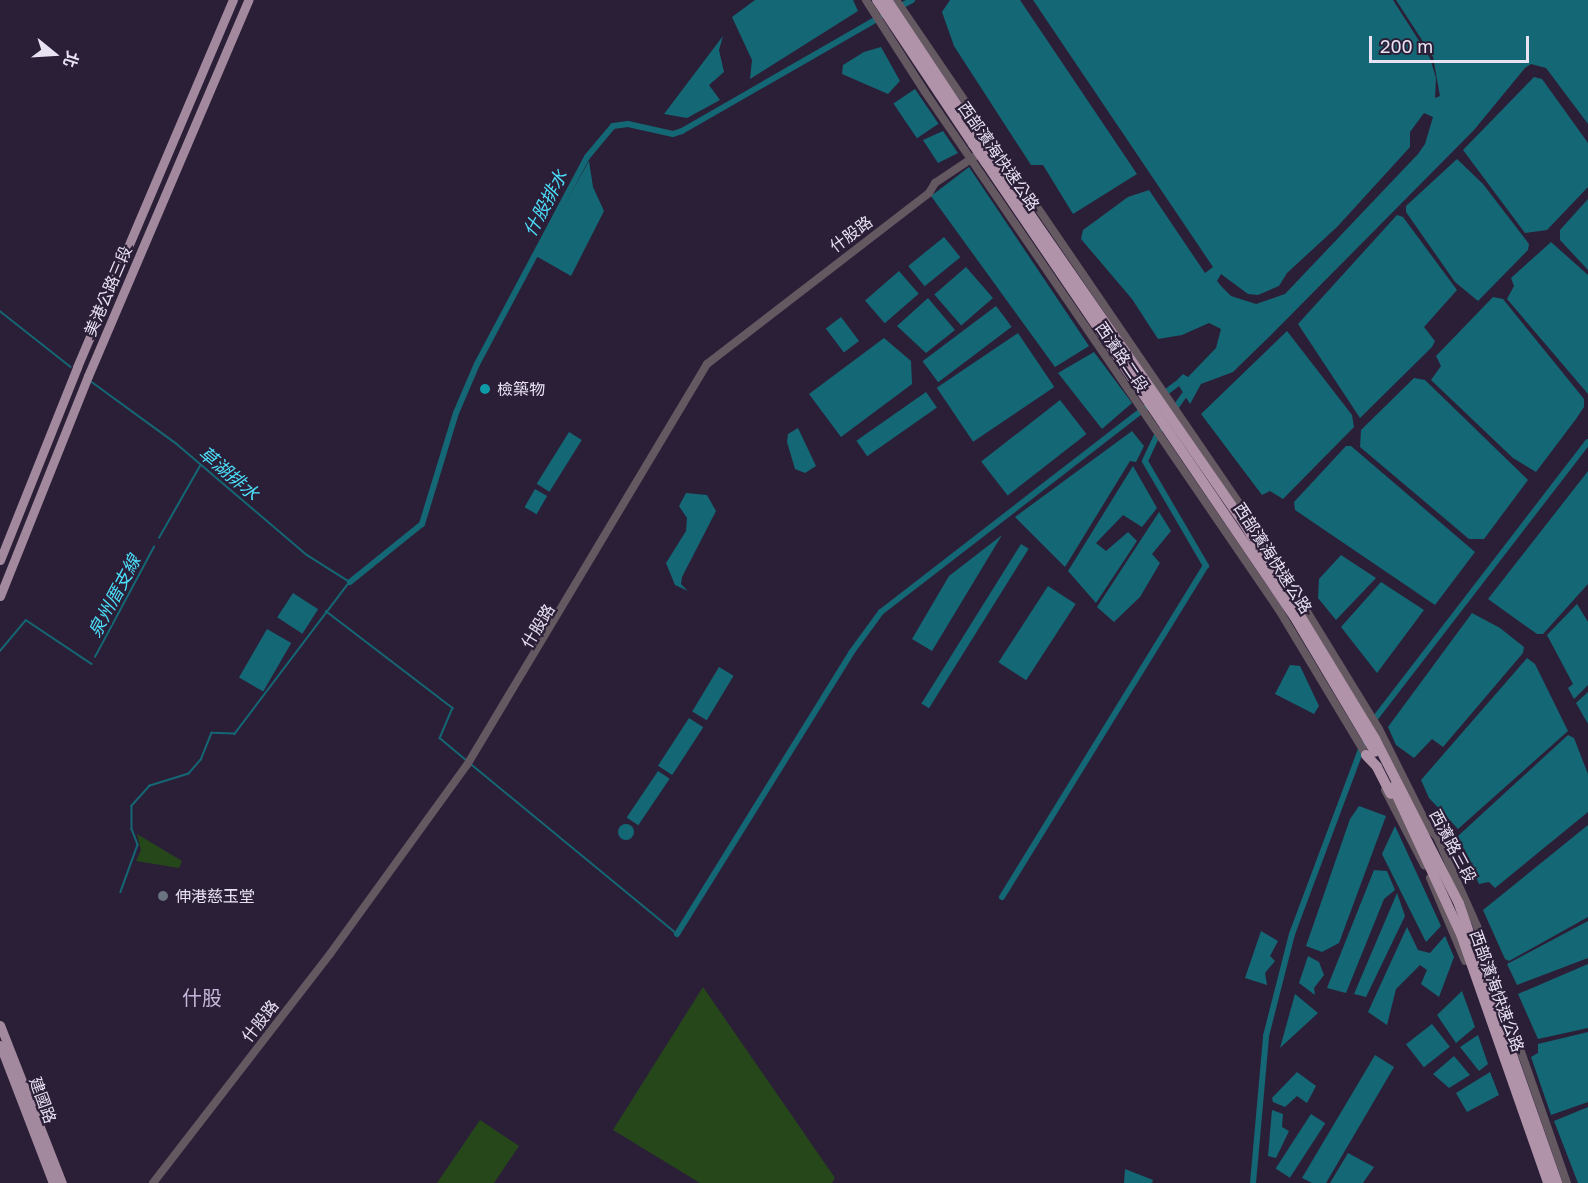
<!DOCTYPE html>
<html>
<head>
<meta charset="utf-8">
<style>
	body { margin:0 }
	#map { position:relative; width:1588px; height:1183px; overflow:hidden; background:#2b1f38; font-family:"Golos Text","Noto Sans TC",sans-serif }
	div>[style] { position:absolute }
	.green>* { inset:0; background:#25471a }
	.water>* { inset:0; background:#146774; transform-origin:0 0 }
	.round { border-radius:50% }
	.pier>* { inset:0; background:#2b1f38 }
	.stream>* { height:1.5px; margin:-0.75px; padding:0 0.75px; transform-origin:0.75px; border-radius:0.75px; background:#146774 }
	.canal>* { height:6px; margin:-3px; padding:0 3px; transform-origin:3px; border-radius:3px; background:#146774 }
	.tertiary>* { height:8px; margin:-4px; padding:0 4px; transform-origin:4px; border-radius:4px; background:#645861 }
	.primary>* { height:9px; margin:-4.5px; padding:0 4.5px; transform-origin:4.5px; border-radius:4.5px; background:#a3899d }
	.trunk>* { height:10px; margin:-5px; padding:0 5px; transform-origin:5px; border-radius:5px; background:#b093a9 }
	.trunk-bridge>* { height:10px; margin:-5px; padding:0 5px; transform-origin:5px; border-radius:5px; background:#b093a9 }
	.dots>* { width:16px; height:16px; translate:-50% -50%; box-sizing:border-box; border:3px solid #2b1f38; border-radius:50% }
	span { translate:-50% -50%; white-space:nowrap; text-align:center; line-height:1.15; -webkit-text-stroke:4.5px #2b1f38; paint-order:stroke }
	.street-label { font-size:16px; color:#e9e2f3 }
	.poi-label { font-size:16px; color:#e9e2f3 }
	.left { translate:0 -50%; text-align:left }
	.water-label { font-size:18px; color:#4cdff9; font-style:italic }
	.quarter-label { font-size:20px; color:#c5b6d8 }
	.north { position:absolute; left:24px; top:24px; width:60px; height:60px; -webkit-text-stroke:4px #2b1f38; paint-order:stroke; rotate:108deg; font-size:16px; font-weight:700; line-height:24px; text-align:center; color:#e9e2f3 }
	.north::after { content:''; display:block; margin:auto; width:21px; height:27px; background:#e9e2f3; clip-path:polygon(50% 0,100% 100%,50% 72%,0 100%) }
	.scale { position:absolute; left:1369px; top:36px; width:160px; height:27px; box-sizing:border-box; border:3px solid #e9e2f3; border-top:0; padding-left:8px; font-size:18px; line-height:21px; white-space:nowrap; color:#e9e2f3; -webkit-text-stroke:4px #2b1f38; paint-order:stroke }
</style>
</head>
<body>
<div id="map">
	<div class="green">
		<div style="clip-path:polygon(137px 834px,182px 861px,179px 868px,136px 861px,141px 850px)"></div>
		<div style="clip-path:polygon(703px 987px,835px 1178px,832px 1183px,700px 1183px,613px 1130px)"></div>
		<div style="clip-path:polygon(480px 1120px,519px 1146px,494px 1183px,437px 1183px)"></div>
	</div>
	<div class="water">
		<div style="clip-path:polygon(755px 0,853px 0,858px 11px,750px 79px,752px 60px,732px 17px)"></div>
		<div style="clip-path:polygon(950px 0,1020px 0,1137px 174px,1073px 214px,1043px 165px,1031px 165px,954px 46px,942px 12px)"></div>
		<div style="clip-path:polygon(1033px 0,1588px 0,1588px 124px,1546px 68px,1531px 64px,1525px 68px,1474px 130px,1271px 335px,1233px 372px,1201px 384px,1190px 404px,1176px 381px,1183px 374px,1188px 377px,1216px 348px,1221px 329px,1209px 323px,1182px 335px,1158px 339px,1132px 299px,1081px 239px,1083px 230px,1128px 197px,1149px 190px,1205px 273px,1213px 267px)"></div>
		<div style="clip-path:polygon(723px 36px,719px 50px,724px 72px,709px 85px,720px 100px,687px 118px,664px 114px)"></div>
		<div style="clip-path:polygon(881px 47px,900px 81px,888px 94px,842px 74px,843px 65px,864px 52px)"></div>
		<div style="clip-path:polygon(1534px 77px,1542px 79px,1588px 143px,1588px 187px,1547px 230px,1525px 233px,1463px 150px)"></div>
		<div style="left:915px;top:89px;width:42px;height:26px;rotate:56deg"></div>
		<div style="clip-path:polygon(943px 131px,958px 153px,938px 163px,923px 140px)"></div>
		<div style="clip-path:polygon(1457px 159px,1483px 184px,1529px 244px,1528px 250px,1478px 301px,1455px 282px,1406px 212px,1406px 206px)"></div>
		<div style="clip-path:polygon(589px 161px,593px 187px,604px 211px,571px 276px,536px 256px)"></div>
		<div style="clip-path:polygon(969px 167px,1089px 346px,1055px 367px,931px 196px)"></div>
		<div style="clip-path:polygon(1588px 199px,1588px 270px,1560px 240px,1560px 230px)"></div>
		<div style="clip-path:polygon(1397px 215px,1403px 217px,1457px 290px,1424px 327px,1435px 341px,1432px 347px,1360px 418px,1298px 324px)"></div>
		<div style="left:944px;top:237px;width:26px;height:46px;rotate:51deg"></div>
		<div style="clip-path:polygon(1551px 242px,1588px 275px,1588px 394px,1507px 299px,1514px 286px,1511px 278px)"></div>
		<div style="left:966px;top:267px;width:41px;height:42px;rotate:49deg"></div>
		<div style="left:899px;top:271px;width:30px;height:45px;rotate:49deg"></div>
		<div style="clip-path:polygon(1493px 297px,1503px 299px,1584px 399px,1584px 407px,1576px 419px,1536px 472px,1513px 458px,1431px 380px,1441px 366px,1436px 356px)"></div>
		<div style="clip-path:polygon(928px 298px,955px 330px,926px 353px,897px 326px)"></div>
		<div style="left:996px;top:306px;width:26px;height:92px;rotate:53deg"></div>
		<div style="left:841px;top:317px;width:30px;height:19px;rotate:53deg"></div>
		<div style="clip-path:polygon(1287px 331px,1352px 415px,1354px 427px,1283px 499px,1270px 491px,1262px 495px,1201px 414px)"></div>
		<div style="left:1018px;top:333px;width:65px;height:98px;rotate:56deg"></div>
		<div style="clip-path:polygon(884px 338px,911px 361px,912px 384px,841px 437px,809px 394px)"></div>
		<div style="clip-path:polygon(1094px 352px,1132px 403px,1102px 429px,1058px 373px)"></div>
		<div style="clip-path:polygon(1414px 378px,1425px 380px,1528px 480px,1484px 539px,1469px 539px,1360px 447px,1361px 430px)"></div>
		<div style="left:926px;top:392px;width:19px;height:85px;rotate:55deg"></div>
		<div style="left:1060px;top:400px;width:43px;height:100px;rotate:52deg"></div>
		<div style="clip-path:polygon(798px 428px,816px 466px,805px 473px,795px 469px,787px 442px,788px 434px)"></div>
		<div style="clip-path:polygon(1132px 431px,1144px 446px,1136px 462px,1130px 461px,1065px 567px,1015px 517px)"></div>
		<div style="left:569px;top:432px;width:15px;height:61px;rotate:32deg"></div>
		<div style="clip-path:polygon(1346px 446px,1351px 446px,1475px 552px,1435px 605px,1295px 510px,1294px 502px)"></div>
		<div style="clip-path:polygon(1133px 466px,1157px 508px,1142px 527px,1123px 515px,1096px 543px,1106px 551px,1128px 532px,1137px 541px,1096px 603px,1068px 571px)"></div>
		<div style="clip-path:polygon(1588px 471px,1588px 584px,1543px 634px,1537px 634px,1488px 599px)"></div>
		<div style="left:535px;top:489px;width:14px;height:21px;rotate:30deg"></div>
		<div style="clip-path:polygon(686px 493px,707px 495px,716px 511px,682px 577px,681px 584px,688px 591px,675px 585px,666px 563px,686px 531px,687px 518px,679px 506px)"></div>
		<div style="clip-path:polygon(1159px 512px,1171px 531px,1152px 554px,1160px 563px,1140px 597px,1114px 622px,1097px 607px)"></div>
		<div style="clip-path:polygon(1002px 535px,932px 651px,912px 639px,949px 576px)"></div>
		<div style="left:1021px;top:544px;width:9px;height:188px;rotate:32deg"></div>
		<div style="clip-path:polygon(1341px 555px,1376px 578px,1336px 620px,1318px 598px,1319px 579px)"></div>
		<div style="clip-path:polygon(1381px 582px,1424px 610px,1377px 673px,1341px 627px)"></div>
		<div style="left:1048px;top:586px;width:33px;height:91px;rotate:33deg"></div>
		<div style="left:293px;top:593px;width:30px;height:29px;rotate:33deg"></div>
		<div style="clip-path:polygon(1577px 604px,1588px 622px,1588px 685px,1574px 699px,1568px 688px,1573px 684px,1547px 635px)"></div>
		<div style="clip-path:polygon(1472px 613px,1500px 628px,1524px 647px,1523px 653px,1443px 747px,1432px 739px,1414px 758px,1396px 745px,1388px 727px)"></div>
		<div style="left:267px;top:629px;width:28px;height:56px;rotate:30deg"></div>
		<div style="clip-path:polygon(1527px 658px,1535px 664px,1568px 731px,1458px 829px,1429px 798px,1421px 780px)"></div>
		<div style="clip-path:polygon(1290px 665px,1300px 666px,1319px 706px,1314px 714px,1275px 694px)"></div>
		<div style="left:719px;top:667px;width:17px;height:52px;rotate:31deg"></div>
		<div style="clip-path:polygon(1588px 692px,1588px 724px,1576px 703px)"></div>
		<div style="left:689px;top:718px;width:17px;height:57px;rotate:33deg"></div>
		<div style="clip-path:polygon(1568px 735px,1574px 738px,1588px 774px,1588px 812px,1495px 888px,1489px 882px,1479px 884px,1458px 836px)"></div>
		<div style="left:658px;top:771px;width:14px;height:56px;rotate:34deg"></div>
		<div style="clip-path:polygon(1359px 806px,1386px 816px,1339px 943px,1322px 952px,1306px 946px,1350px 819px)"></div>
		<div class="round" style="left:618px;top:824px;width:16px;height:16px"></div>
		<div style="clip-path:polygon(1588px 825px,1588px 917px,1509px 961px,1505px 959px,1483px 910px)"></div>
		<div style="clip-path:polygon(1395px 826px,1441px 926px,1426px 942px,1382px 854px)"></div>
		<div style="clip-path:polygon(1374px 870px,1387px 871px,1395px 890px,1384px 899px,1346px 993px,1327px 988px)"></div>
		<div style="clip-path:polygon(1397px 893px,1405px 916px,1366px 997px,1354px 994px)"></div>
		<div style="clip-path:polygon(1588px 921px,1588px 958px,1517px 985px,1507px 964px)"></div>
		<div style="clip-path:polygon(1407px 927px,1418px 950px,1430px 953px,1445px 936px,1454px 957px,1439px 997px,1421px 984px,1427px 970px,1420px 965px,1396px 989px,1387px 1025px,1368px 1012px)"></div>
		<div style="clip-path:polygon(1261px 931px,1278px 941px,1270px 956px,1275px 961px,1265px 973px,1267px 985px,1245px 978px)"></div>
		<div style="clip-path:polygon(1308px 956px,1319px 962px,1324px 975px,1314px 988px,1315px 995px,1299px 983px)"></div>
		<div style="clip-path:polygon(1588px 964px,1588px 1028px,1538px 1039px,1518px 994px)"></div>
		<div style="clip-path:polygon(1462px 991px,1475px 1027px,1456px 1043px,1437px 1015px)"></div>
		<div style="clip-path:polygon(1295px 994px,1318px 1013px,1280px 1048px)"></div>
		<div style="left:1432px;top:1024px;width:29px;height:33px;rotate:52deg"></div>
		<div style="clip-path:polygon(1588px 1032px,1588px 1102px,1551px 1115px,1531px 1057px,1538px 1053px,1538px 1044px)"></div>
		<div style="clip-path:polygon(1478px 1035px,1488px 1064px,1479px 1071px,1460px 1047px)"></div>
		<div style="clip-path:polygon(1375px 1055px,1394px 1067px,1326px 1183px,1312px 1183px,1302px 1178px)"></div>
		<div style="clip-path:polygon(1454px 1056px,1470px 1075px,1449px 1088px,1433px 1074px)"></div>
		<div style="clip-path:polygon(1297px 1072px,1316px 1086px,1307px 1103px,1297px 1096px,1285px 1107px,1273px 1102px,1272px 1098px)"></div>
		<div style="clip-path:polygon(1490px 1072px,1499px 1095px,1467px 1112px,1456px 1093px)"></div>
		<div style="clip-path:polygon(1588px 1107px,1588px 1183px,1578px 1183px,1554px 1121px)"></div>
		<div style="clip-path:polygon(1272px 1110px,1283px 1114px,1282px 1127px,1289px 1131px,1276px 1158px,1268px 1156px)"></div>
		<div style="left:1311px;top:1114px;width:17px;height:65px;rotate:33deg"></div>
		<div style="clip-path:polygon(1348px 1153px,1374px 1167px,1363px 1183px,1330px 1183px)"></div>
		<div style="clip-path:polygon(1125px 1169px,1153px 1180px,1152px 1183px,1124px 1183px)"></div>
	</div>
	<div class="pier">
		<div style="clip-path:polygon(1393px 0,1396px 0,1433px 57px,1440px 96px,1435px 98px,1436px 78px,1430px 58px)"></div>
		<div style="clip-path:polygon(1424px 113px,1433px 117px,1425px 144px,1418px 154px,1285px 294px,1256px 304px,1231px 296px,1222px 287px,1217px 281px,1221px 274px,1248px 294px,1258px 295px,1279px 286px,1287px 273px,1337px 227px,1410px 147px,1410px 132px)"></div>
	</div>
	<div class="stream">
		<div style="left:0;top:311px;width:90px;rotate:38.3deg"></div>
		<div style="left:92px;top:382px;width:105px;rotate:36.1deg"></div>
		<div style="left:177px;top:444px;width:171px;rotate:40.5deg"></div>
		<div style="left:307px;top:555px;width:51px;rotate:32.1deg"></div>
		<div style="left:350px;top:582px;width:191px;rotate:127.1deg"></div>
		<div style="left:235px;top:734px;width:23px;rotate:-178deg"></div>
		<div style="left:212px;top:733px;width:29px;rotate:112deg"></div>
		<div style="left:201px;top:760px;width:18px;rotate:131deg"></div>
		<div style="left:189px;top:774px;width:41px;rotate:162.9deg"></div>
		<div style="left:150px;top:786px;width:27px;rotate:132deg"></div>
		<div style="left:132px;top:806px;width:23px;rotate:90deg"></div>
		<div style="left:132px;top:829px;width:17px;rotate:69deg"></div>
		<div style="left:138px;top:845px;width:50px;rotate:109.9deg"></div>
		<div style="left:159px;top:538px;width:83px;rotate:-60.3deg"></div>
		<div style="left:326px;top:611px;width:160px;rotate:37.4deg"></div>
		<div style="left:453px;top:708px;width:33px;rotate:113deg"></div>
		<div style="left:440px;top:738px;width:33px;rotate:40deg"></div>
		<div style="left:0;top:651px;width:40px;rotate:-50deg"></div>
		<div style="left:26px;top:620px;width:79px;rotate:33.7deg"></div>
		<div style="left:95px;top:657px;width:125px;rotate:-61.8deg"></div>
		<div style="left:471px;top:764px;width:267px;rotate:39.5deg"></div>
	</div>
	<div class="canal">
		<div style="left:897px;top:8px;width:17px;rotate:-28deg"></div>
		<div style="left:1161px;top:396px;width:20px;rotate:-37deg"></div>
		<div style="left:1173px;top:411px;width:19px;rotate:-55deg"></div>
		<div style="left:350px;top:582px;width:92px;rotate:-38.9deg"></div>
		<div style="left:422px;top:524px;width:116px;rotate:-73deg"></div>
		<div style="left:456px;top:413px;width:53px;rotate:-66.8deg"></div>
		<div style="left:477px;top:364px;width:234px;rotate:-62deg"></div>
		<div style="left:587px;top:157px;width:40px;rotate:-50deg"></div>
		<div style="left:613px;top:126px;width:15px;rotate:-8deg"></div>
		<div style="left:628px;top:124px;width:46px;rotate:12.5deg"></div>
		<div style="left:673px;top:134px;width:9px;rotate:-18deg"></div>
		<div style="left:682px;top:131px;width:228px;rotate:-29.9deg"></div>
		<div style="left:1373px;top:721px;width:352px;rotate:-52.4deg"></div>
		<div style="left:1002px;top:897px;width:389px;rotate:-58.4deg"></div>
		<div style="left:1206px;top:566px;width:121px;rotate:-120.2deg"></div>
		<div style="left:1145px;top:461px;width:33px;rotate:-65deg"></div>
		<div style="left:677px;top:934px;width:331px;rotate:-58.2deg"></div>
		<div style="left:851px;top:653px;width:51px;rotate:-53.8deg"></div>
		<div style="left:881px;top:612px;width:335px;rotate:-37.7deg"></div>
		<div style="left:1253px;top:1183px;width:148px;rotate:-84.9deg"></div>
		<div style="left:1266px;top:1036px;width:105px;rotate:-75.7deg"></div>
		<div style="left:1292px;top:934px;width:203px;rotate:-69.5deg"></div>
	</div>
	<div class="tertiary">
		<div style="left:866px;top:0;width:109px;rotate:57.3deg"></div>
		<div style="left:925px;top:92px;width:627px;rotate:55.65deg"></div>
		<div style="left:1279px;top:610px;width:173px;rotate:59deg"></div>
		<div style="left:896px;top:0;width:635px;rotate:55.71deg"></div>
		<div style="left:1254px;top:525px;width:239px;rotate:58.5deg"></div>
		<div style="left:1379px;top:729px;width:110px;rotate:63.4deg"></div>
		<div style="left:1428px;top:827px;width:13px;rotate:48deg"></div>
		<div style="left:1437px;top:837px;width:98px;rotate:65.8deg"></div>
		<div style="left:1477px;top:926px;width:272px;rotate:70.7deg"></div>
		<div style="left:1385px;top:790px;width:85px;rotate:62.5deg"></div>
		<div style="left:1430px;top:878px;width:90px;rotate:67.1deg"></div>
		<div style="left:153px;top:1183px;width:289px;rotate:-52.3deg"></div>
		<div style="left:330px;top:954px;width:233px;rotate:-54.1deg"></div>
		<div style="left:467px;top:765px;width:467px;rotate:-59.1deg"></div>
		<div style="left:707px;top:364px;width:280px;rotate:-37.6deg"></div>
		<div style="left:929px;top:193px;width:12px;rotate:-59deg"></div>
		<div style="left:935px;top:183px;width:47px;rotate:-33.7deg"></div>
	</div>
	<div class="primary">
		<div style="left:0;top:560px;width:208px;rotate:-68.2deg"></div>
		<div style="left:77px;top:367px;width:399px;rotate:-67deg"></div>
		<div style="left:0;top:596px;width:237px;rotate:-68.2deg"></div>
		<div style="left:88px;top:376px;width:409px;rotate:-66.9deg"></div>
		<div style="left:0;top:1025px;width:170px;rotate:68.6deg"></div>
		<div style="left:0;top:1045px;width:148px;rotate:69deg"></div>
	</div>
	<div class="trunk">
		<div style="left:877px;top:0;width:173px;rotate:56.3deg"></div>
		<div style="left:887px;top:0;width:168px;rotate:56.4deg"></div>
		<div style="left:991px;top:158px;width:446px;rotate:55.3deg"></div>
		<div style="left:1245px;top:525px;width:250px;rotate:58.7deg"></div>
		<div style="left:1375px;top:739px;width:185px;rotate:63deg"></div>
		<div style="left:1459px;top:904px;width:296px;rotate:70.6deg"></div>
		<div style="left:986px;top:163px;width:548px;rotate:55.79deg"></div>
		<div style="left:1294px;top:616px;width:158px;rotate:59.2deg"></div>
		<div style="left:1366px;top:755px;width:16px;rotate:47deg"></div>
		<div style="left:1377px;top:767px;width:30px;rotate:63deg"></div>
		<div style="left:1393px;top:787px;width:162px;rotate:65.2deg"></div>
		<div style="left:1461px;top:934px;width:264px;rotate:70.7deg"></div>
	</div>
	<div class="trunk-bridge">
		<div style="left:980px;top:140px;width:21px;rotate:59deg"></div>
		<div style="left:973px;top:144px;width:23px;rotate:56deg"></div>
	</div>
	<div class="dots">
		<div style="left:485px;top:389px;background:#0f9aa8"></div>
		<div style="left:163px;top:896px;background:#6b7280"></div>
	</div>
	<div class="street-label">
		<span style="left:999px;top:156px;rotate:55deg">西部濱海快速公路</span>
		<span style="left:851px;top:234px;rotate:-37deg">什股路</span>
		<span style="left:108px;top:291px;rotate:-67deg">美港公路三段</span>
		<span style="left:1122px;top:357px;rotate:56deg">西濱路二段</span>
		<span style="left:1273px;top:558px;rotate:57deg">西部濱海快速公路</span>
		<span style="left:538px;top:626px;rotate:-59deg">什股路</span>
		<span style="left:1453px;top:846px;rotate:62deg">西濱路三段</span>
		<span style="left:1497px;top:991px;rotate:70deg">西部濱海快速公路</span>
		<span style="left:260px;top:1021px;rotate:-52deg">什股路</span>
		<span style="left:43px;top:1100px;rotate:70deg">建國路</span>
	</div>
	<div class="poi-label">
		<span class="left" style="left:497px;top:389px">檢築物</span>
		<span class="left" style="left:175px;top:896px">伸港慈玉堂</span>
	</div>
	<div class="water-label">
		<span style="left:545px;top:203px;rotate:-62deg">什股排水</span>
		<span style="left:229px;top:473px;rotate:40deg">草湖排水</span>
		<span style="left:114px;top:596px;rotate:-62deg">泉州厝支線</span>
	</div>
	<div class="quarter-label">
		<span style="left:202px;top:997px">什股</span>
	</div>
	<div class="north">北</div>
	<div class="scale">200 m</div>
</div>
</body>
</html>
